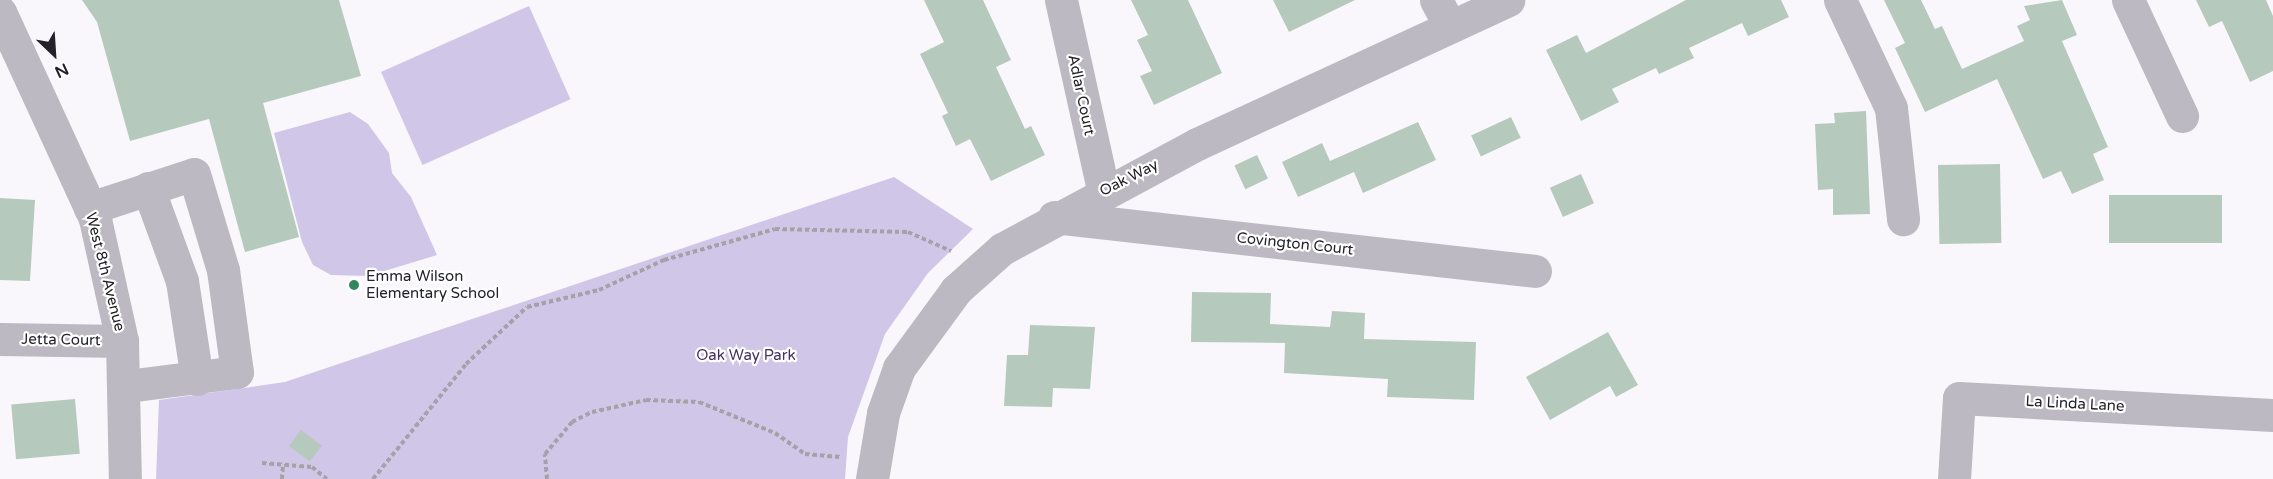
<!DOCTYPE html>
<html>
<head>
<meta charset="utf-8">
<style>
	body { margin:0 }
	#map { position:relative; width:2273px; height:479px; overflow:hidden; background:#f9f7fc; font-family:"Varela Round",sans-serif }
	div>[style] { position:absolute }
	.green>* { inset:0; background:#cfc6e8; transform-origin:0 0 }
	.building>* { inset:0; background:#b5cabc; transform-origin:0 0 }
	.path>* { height:4px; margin-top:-2px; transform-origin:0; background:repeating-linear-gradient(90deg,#a4a2a8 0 4.5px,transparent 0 7.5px) }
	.minor>* { height:33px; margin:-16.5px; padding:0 16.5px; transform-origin:16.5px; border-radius:16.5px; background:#bcb9c2 }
	.dots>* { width:16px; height:16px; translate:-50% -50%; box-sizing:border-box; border:3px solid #fff; border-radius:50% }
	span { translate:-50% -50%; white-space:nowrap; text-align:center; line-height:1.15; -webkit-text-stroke:4.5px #fff; paint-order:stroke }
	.street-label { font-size:15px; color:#232129 }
	.poi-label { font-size:15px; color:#232129 }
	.left { translate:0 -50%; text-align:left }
	.park-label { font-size:15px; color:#423162 }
	.north { position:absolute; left:24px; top:24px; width:60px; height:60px; -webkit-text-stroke:4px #fff; paint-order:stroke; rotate:155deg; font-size:16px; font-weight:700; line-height:24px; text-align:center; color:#232129 }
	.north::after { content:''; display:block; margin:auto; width:21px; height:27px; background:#232129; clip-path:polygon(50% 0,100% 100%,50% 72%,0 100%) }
</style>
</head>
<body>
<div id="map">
	<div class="green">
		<div style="left:529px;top:6px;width:102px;height:162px;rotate:66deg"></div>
		<div style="clip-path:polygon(350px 112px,368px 124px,389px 153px,392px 173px,411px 197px,437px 255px,368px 276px,331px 275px,313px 265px,302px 242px,274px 133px)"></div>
		<div style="clip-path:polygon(894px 177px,973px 229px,928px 273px,885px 334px,848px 437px,845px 479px,156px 479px,159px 400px,285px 382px)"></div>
	</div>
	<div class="building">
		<div style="clip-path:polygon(82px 0,339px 0,361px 76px,263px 103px,299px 237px,245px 252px,209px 119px,130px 141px,97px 22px)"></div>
		<div style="clip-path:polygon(924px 0,983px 0,1011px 60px,996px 67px,1025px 129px,1031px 126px,1045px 155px,991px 181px,970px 139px,956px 146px,942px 116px,948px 113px,920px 54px,944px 42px)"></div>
		<div style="clip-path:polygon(1131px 0,1188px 0,1222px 73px,1154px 105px,1140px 76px,1152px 71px,1137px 40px,1148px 35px)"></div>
		<div style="clip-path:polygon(1273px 0,1355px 0,1289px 32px)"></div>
		<div style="clip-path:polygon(1686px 0,1781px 0,1789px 17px,1748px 36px,1742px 23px,1689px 48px,1694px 58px,1659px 74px,1656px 68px,1612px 89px,1619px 102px,1581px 121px,1546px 50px,1577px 35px,1586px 53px)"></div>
		<div style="clip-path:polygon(1884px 0,1921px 0,1935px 29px,1942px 26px,1962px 69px,2024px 41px,2017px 26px,2030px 20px,2024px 6px,2062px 0,2077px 35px,2062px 41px,2108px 147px,2093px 154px,2104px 180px,2072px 194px,2061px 171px,2043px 179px,1997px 79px,1925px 112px,1895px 48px,1905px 43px)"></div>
		<div style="clip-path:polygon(2196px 0,2266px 0,2273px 16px,2273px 71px,2250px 82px,2222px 21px,2209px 27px)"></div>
		<div style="clip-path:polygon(1866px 111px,1870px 214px,1833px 215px,1833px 189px,1818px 190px,1815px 124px,1835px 123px,1834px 113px)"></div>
		<div style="left:1511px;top:117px;width:23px;height:44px;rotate:65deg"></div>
		<div style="clip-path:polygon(1418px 122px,1436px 160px,1363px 193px,1354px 172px,1298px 197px,1282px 162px,1322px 143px,1330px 161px)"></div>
		<div style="left:1257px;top:155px;width:26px;height:25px;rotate:65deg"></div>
		<div style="left:2000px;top:164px;width:79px;height:62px;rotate:89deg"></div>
		<div style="left:1581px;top:174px;width:32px;height:34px;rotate:66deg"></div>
		<div style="left:2222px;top:195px;width:48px;height:113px;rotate:90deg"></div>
		<div style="clip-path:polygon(0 198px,35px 200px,30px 281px,0 280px)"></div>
		<div style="clip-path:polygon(1192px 292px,1271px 293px,1270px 324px,1330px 327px,1332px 311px,1365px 313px,1364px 339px,1476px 342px,1474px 400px,1387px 397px,1388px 379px,1284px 373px,1285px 343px,1191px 342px)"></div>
		<div style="clip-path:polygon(1030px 325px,1095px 327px,1090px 389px,1053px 388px,1052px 407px,1004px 406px,1007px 355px,1028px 355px)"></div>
		<div style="clip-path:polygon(1608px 332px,1638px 385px,1616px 397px,1610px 386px,1550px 420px,1526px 377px)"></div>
		<div style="left:75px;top:399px;width:55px;height:64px;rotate:85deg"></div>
		<div style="left:301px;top:430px;width:26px;height:20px;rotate:37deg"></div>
	</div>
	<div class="path">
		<div style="left:262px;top:463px;width:50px;rotate:4.6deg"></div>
		<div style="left:312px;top:467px;width:19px;rotate:39deg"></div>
		<div style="left:282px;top:479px;width:14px;rotate:-86deg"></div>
		<div style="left:373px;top:479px;width:148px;rotate:-51deg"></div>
		<div style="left:466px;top:364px;width:83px;rotate:-43.1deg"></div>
		<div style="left:527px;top:307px;width:74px;rotate:-13.3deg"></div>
		<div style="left:599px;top:290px;width:72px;rotate:-24.8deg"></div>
		<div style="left:664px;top:260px;width:115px;rotate:-15.6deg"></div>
		<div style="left:775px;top:229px;width:133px;rotate:1.3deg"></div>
		<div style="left:908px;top:232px;width:47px;rotate:23.8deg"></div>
		<div style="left:547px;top:479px;width:25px;rotate:-95deg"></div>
		<div style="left:545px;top:454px;width:42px;rotate:-49.8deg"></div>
		<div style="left:572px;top:422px;width:22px;rotate:-27deg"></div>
		<div style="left:592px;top:412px;width:55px;rotate:-12.5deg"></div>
		<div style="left:646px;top:400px;width:53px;rotate:2.2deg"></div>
		<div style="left:699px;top:402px;width:82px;rotate:22.2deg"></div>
		<div style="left:775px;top:433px;width:37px;rotate:35deg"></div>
		<div style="left:805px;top:454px;width:35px;rotate:5deg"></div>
	</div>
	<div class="minor">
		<div style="left:1061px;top:0;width:195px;rotate:77.5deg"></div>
		<div style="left:1436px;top:0;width:30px;rotate:62deg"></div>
		<div style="left:1840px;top:0;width:119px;rotate:64.7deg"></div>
		<div style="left:1891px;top:108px;width:112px;rotate:83.8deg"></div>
		<div style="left:2128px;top:0;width:128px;rotate:65deg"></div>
		<div style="left:0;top:12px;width:228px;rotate:65.3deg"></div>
		<div style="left:95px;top:219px;width:125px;rotate:77.5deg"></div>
		<div style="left:122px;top:341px;width:138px;rotate:88.8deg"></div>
		<div style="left:148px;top:188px;width:99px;rotate:69.9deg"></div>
		<div style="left:182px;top:281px;width:99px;rotate:81.3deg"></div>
		<div style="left:90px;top:208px;width:109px;rotate:-18.1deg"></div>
		<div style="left:194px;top:174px;width:100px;rotate:73.2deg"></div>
		<div style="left:223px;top:270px;width:103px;rotate:82.2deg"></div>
		<div style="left:237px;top:372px;width:112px;rotate:172.8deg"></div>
		<div style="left:1054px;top:217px;width:484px;rotate:6.4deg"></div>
		<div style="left:0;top:339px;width:122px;rotate:0.9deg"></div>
		<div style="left:872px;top:479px;width:67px;rotate:-80.5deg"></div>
		<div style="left:883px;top:413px;width:48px;rotate:-70.4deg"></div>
		<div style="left:899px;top:368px;width:97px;rotate:-53.8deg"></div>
		<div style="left:956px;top:290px;width:62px;rotate:-41.7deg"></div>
		<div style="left:1002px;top:249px;width:221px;rotate:-28.3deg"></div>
		<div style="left:1197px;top:144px;width:343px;rotate:-24.8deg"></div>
		<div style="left:1954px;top:479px;width:81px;rotate:-86.5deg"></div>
		<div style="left:1959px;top:398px;width:314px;rotate:3.1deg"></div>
	</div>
	<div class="dots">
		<div style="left:354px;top:285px;background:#32885c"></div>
	</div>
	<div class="street-label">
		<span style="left:1081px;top:95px;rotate:78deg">Adlar Court</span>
		<span style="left:1129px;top:178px;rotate:-27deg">Oak Way</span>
		<span style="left:1295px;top:244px;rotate:6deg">Covington Court</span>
		<span style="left:105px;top:272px;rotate:76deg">West 8th Avenue</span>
		<span style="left:61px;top:340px;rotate:1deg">Jetta Court</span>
		<span style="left:2075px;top:404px;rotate:3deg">La Linda Lane</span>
	</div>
	<div class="poi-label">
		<span class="left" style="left:366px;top:285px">Emma Wilson<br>Elementary School</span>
	</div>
	<div class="park-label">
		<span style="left:746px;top:356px">Oak Way Park</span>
	</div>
	<div class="north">N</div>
</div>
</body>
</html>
